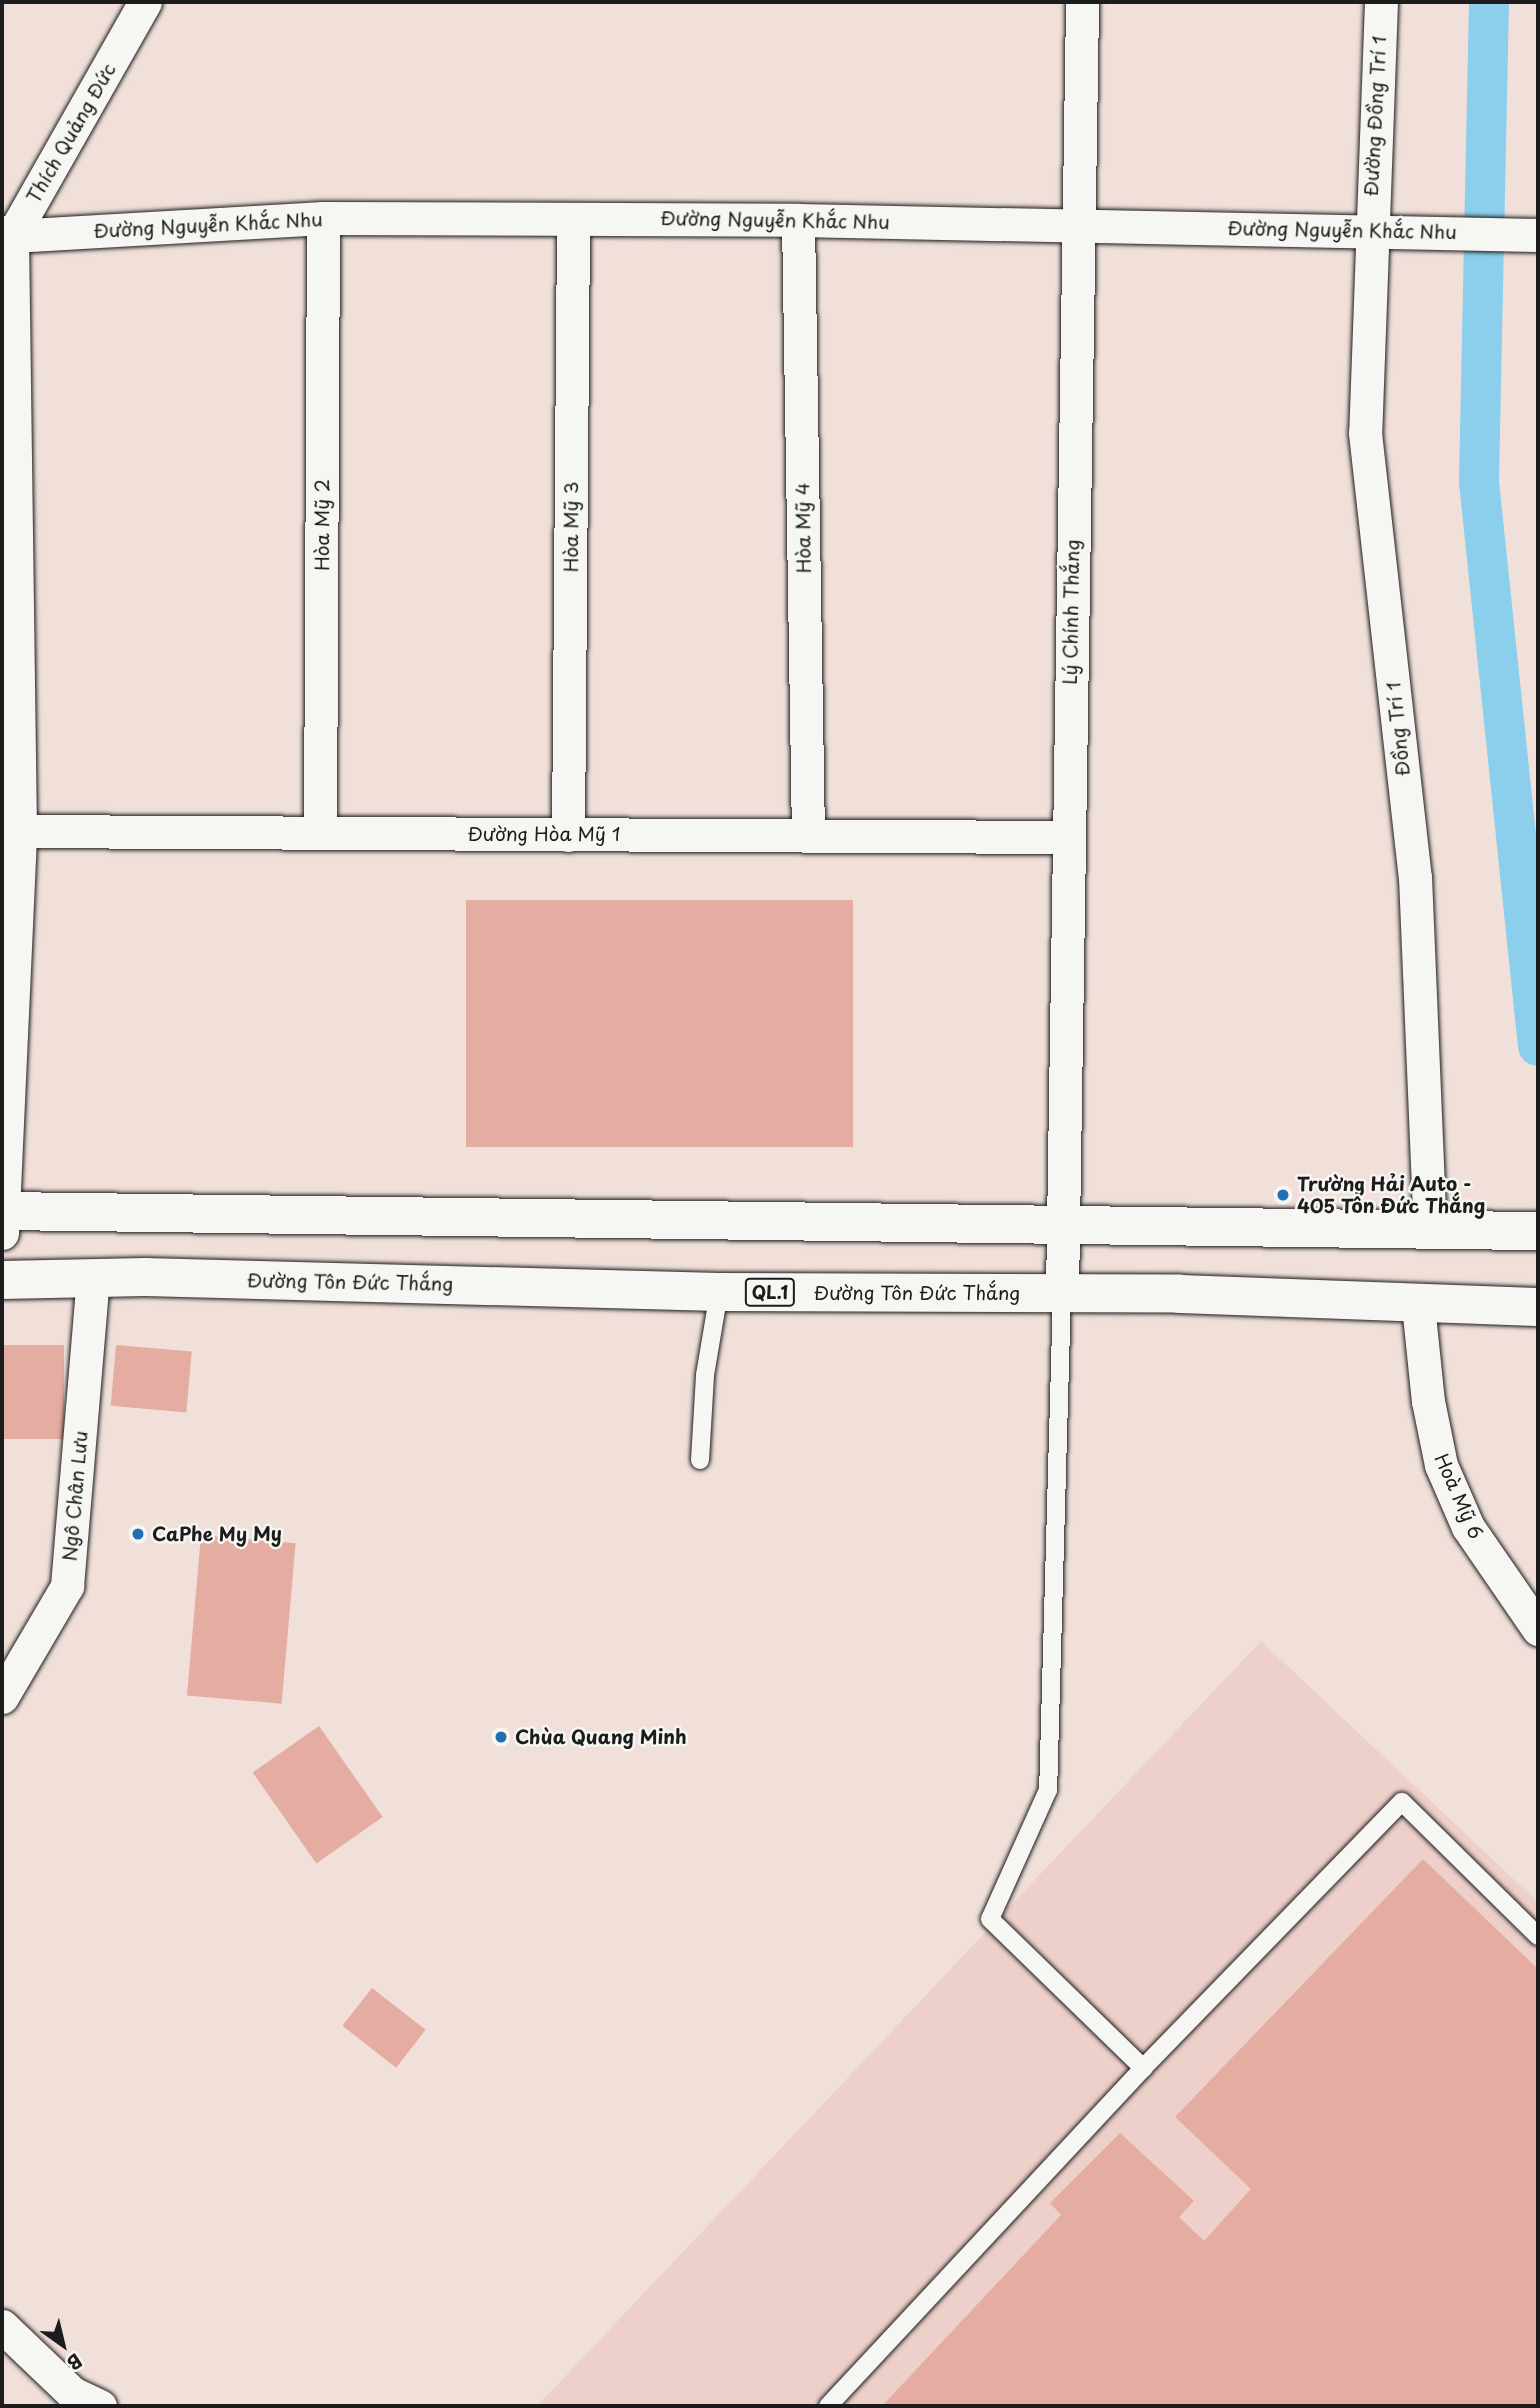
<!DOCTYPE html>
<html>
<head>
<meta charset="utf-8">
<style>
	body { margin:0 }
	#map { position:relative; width:1540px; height:2408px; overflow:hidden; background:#f1e0da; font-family:"Playpen Sans",sans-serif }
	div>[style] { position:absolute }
	.built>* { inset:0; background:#edd0c9 }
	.canal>* { height:40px; margin:-20px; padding:0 20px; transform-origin:20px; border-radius:20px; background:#8bcfed }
	.building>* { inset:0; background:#e5aca1; transform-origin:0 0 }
	.roads { filter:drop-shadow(0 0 2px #1c1c1c) drop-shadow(0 0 2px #1c1c1c) }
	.service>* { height:18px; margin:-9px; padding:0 9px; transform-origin:9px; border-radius:9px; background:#f6f6f2 }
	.minor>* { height:33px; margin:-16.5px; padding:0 16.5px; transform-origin:16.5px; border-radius:16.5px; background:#f6f6f2 }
	.trunk>* { height:38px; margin:-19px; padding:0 19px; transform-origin:19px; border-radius:19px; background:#f6f6f2 }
	.dots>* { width:19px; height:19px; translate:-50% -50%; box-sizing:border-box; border:4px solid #f6f6f2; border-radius:50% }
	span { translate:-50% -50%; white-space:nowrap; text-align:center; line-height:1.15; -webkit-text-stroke:5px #f6f6f2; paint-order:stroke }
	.shield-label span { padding:2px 5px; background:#f6f6f2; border:2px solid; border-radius:5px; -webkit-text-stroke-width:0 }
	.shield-label { font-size:18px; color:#1c1c1c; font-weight:700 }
	.street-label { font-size:19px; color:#1c1c1c }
	.poi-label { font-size:19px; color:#1c1c1c; font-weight:700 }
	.left { translate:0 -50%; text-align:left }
	.frame { position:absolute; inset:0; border:4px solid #1c1c1c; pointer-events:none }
	.north { position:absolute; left:28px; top:2310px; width:70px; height:70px; -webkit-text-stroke:5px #f6f6f2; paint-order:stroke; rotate:146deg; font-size:19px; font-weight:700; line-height:28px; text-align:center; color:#1c1c1c }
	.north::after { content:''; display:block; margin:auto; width:24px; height:32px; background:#1c1c1c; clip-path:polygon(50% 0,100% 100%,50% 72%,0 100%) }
</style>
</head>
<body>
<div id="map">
	<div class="built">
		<div style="clip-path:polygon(1261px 1641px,1538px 1902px,1538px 2406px,537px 2406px)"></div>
	</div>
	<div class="canal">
		<div style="left:1489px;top:2px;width:480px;rotate:91.2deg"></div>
		<div style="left:1479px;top:482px;width:567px;rotate:84.03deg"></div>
	</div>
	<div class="building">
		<div style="left:853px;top:900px;width:247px;height:387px;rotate:90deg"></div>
		<div style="left:2px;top:1345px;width:62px;height:94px"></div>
		<div style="left:116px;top:1345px;width:76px;height:61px;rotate:5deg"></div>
		<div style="left:201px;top:1535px;width:95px;height:161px;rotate:5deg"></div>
		<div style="left:319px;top:1726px;width:111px;height:81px;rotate:55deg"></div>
		<div style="clip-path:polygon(1423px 1859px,1538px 1969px,1538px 2406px,882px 2406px,1061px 2215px,1050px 2203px,1120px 2133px,1194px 2201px,1179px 2217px,1204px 2241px,1251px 2189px,1175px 2117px)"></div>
		<div style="left:372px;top:1988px;width:68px;height:48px;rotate:38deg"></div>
	</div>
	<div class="roads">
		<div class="service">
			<div style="left:1062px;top:1293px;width:497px;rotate:91.6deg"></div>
			<div style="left:1048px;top:1790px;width:141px;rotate:114.2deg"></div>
			<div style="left:990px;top:1919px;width:214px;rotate:44.2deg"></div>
			<div style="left:700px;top:1460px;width:85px;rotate:-86.6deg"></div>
			<div style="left:705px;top:1375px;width:84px;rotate:-80.4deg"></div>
			<div style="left:828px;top:2406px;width:462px;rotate:-47deg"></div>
			<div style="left:1143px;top:2068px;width:371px;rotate:-45.8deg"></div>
			<div style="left:1402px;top:1802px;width:191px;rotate:44.6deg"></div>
		</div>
		<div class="minor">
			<div style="left:1381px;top:2px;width:431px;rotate:92.1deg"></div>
			<div style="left:1365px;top:433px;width:447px;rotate:83.6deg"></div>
			<div style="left:1415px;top:877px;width:352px;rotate:87.6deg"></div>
			<div style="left:798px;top:220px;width:616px;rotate:89.07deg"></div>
			<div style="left:2px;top:232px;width:11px;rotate:22deg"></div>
			<div style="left:12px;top:236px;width:312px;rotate:-3.3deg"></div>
			<div style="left:323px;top:218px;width:475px;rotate:0.2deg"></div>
			<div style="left:798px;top:220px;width:740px;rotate:1.16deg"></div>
			<div style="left:20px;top:831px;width:1047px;rotate:0.33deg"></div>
			<div style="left:320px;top:833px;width:615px;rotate:-89.72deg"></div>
			<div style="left:568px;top:835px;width:616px;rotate:-89.53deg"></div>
			<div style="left:2px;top:1233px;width:402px;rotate:-87.4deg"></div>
			<div style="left:20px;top:831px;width:595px;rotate:-90.77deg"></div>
			<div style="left:12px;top:236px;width:269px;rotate:-60.4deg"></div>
			<div style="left:1062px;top:1293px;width:1291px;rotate:-89.11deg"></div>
			<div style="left:1418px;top:1305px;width:97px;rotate:84.1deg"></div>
			<div style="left:1428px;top:1401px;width:65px;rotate:78.5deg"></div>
			<div style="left:1441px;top:1465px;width:68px;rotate:66.5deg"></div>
			<div style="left:1468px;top:1527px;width:124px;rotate:55.5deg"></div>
			<div style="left:2px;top:1697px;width:129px;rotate:-59.6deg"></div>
			<div style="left:67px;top:1586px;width:309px;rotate:-85.2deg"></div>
			<div style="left:2px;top:2326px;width:97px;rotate:43.7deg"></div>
			<div style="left:72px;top:2393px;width:31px;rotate:25deg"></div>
		</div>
		<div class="trunk">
			<div style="left:2px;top:1211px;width:1536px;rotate:0.75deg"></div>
			<div style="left:2px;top:1280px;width:143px;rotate:-1.2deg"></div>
			<div style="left:145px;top:1277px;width:574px;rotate:1.5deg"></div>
			<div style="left:719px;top:1292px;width:460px;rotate:0.2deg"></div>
			<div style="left:1179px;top:1294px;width:359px;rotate:2.1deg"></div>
		</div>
	</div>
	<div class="dots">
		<div style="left:1283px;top:1195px;background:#1f6fb2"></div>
		<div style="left:138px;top:1534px;background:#1f6fb2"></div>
		<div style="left:501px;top:1737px;background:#1f6fb2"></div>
	</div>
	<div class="shield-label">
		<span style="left:770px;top:1292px">QL.1</span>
	</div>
	<div class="street-label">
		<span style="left:1375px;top:116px;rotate:-87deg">Đường Đồng Trí 1</span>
		<span style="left:71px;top:133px;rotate:-60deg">Thích Quảng Đức</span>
		<span style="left:775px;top:220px;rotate:1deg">Đường Nguyễn Khắc Nhu</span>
		<span style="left:208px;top:225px;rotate:-3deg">Đường Nguyễn Khắc Nhu</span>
		<span style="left:1342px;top:230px;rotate:1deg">Đường Nguyễn Khắc Nhu</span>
		<span style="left:322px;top:525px;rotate:-90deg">Hòa Mỹ 2</span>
		<span style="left:571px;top:527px;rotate:-90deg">Hòa Mỹ 3</span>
		<span style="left:803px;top:528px;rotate:-91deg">Hòa Mỹ 4</span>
		<span style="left:1071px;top:612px;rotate:-89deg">Lý Chính Thắng</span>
		<span style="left:1398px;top:729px;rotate:-96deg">Đồng Trí 1</span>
		<span style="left:544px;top:834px">Đường Hòa Mỹ 1</span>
		<span style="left:350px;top:1282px;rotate:1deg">Đường Tôn Đức Thắng</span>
		<span style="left:917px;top:1293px">Đường Tôn Đức Thắng</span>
		<span style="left:75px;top:1496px;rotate:-85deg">Ngô Chân Lưu</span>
		<span style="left:1459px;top:1496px;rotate:66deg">Hoà Mỹ 6</span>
	</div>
	<div class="poi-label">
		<span class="left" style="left:1297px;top:1195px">Trường Hải Auto -<br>405 Tôn Đức Thắng</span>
		<span class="left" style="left:152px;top:1534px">CaPhe My My</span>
		<span class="left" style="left:515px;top:1737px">Chùa Quang Minh</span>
	</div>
	<div class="frame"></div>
	<div class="north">B</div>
</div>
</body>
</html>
